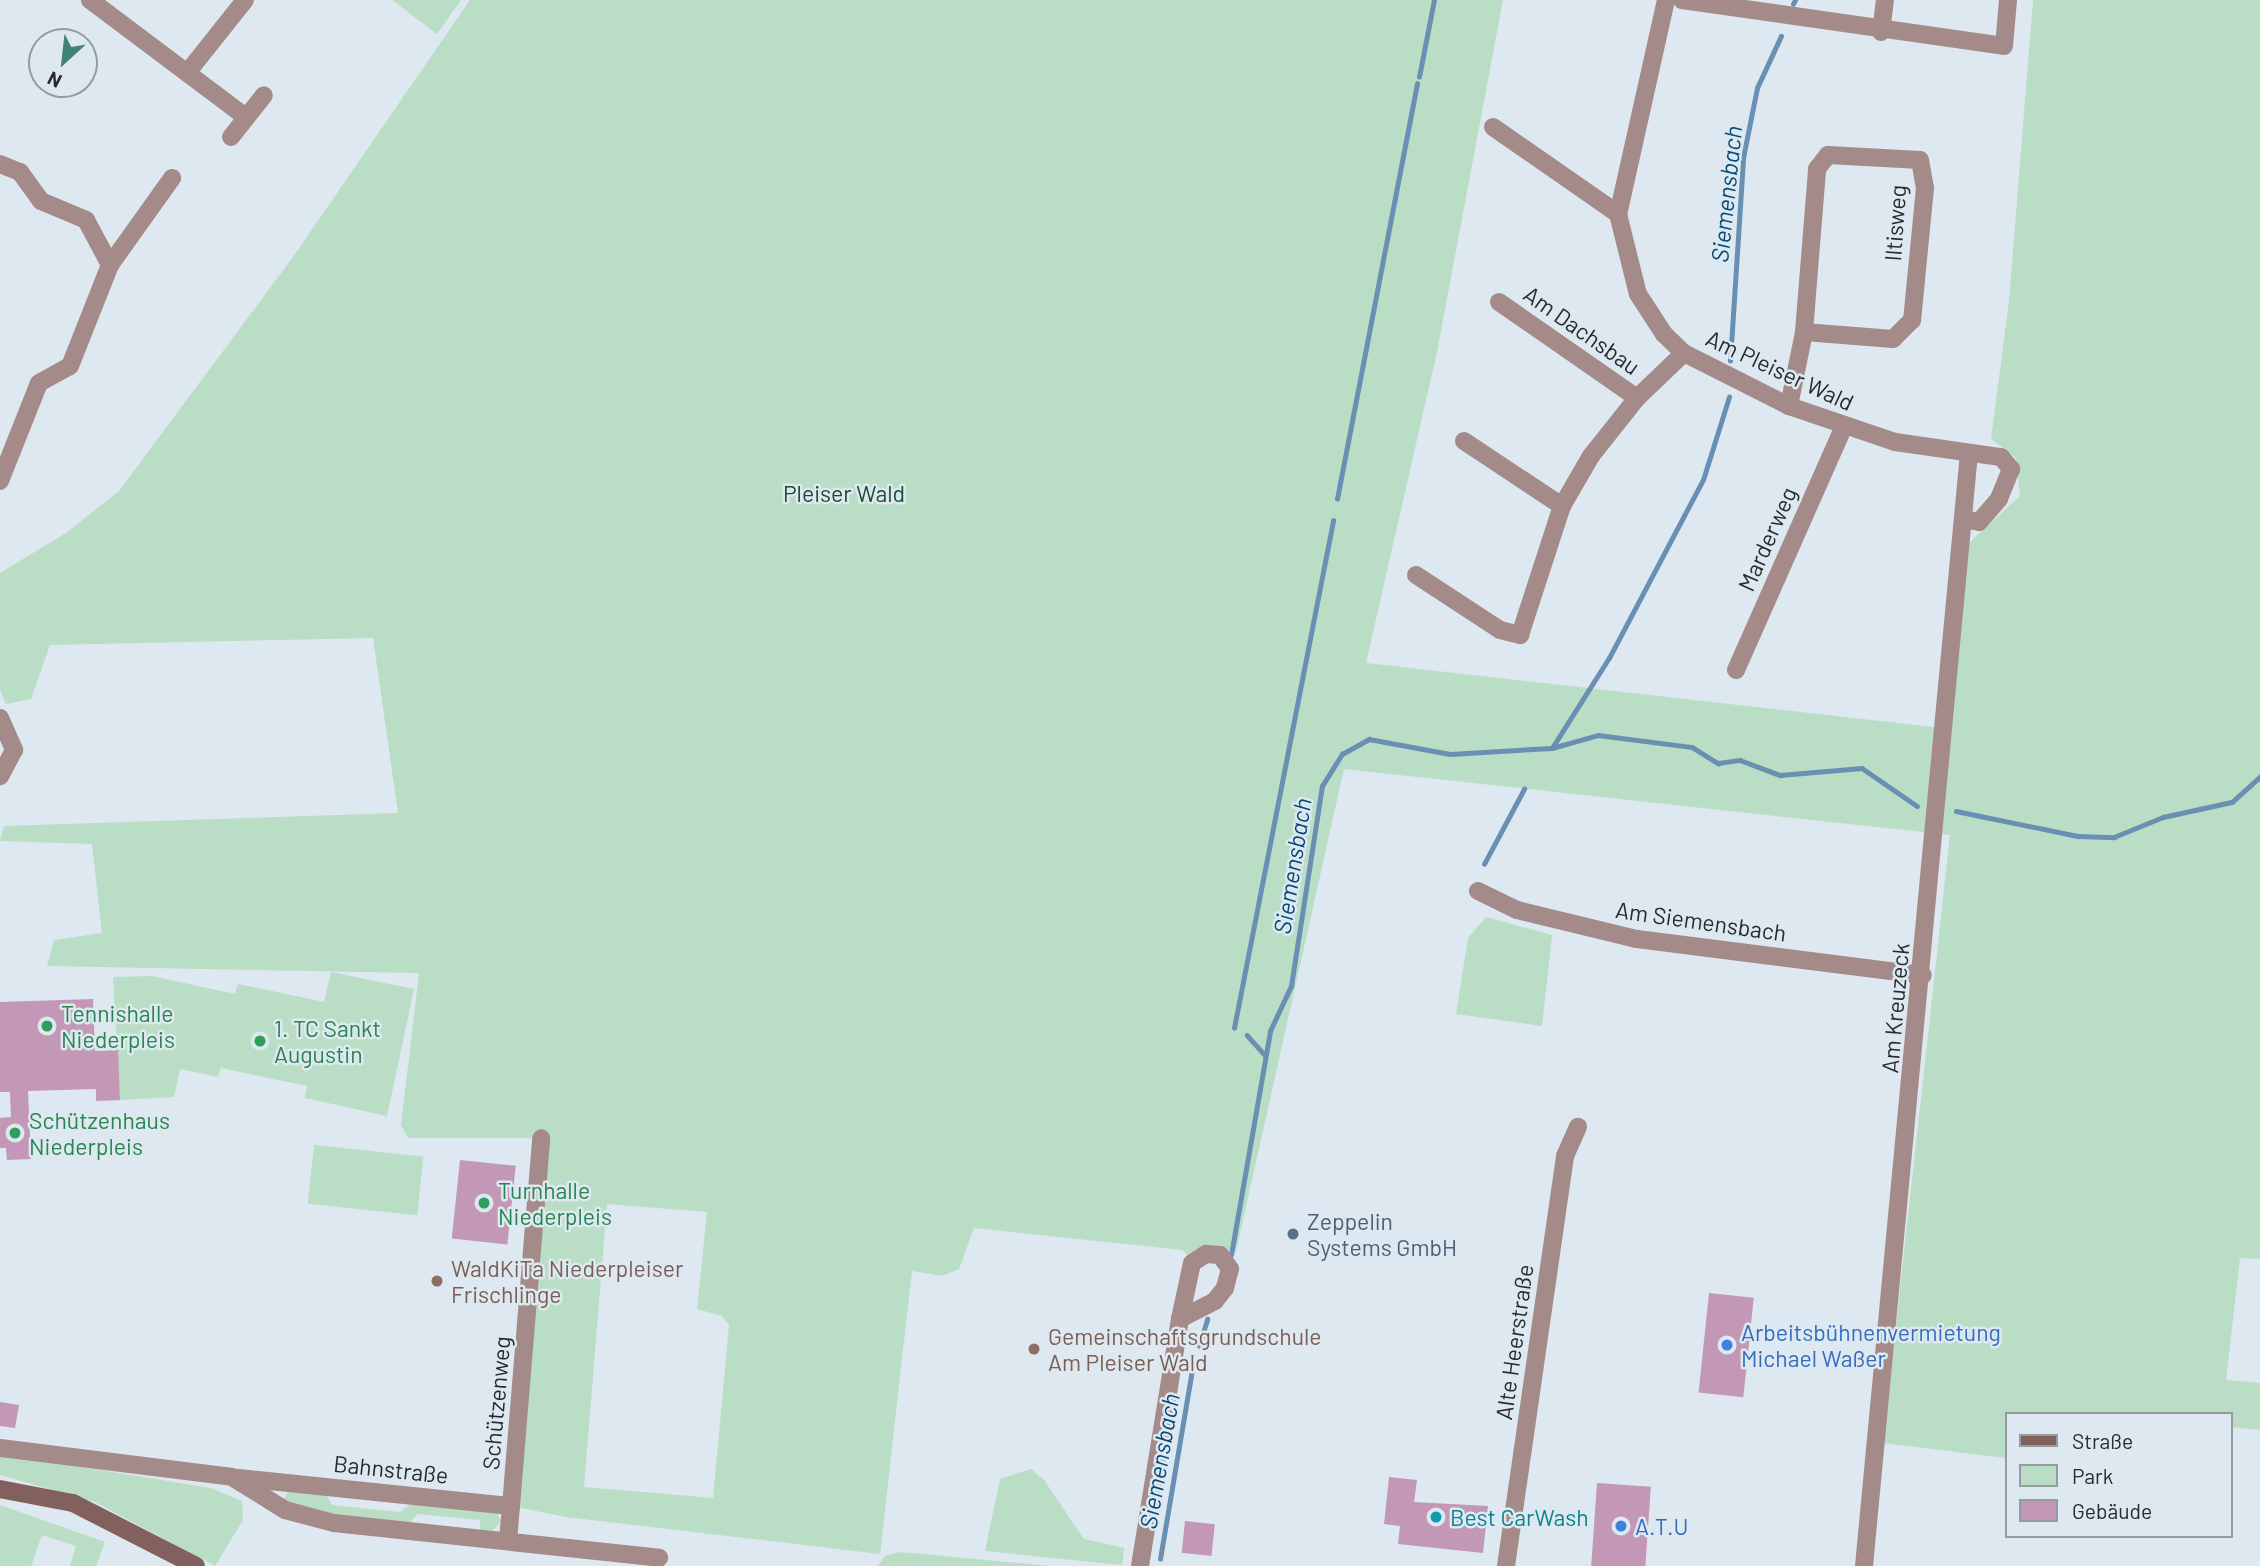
<!DOCTYPE html>
<html>
<head>
<meta charset="utf-8">
<style>
	body { margin:0 }
	#map { position:relative; width:2260px; height:1566px; overflow:hidden; background:#dde8f0; font-family:Barlow,sans-serif }
	div>[style] { position:absolute }
	.green>* { inset:0; background:#baddc5; transform-origin:0 0 }
	.stream>* { height:4.5px; margin:-2.25px; padding:0 2.25px; transform-origin:2.25px; border-radius:2.25px; background:#6990b2 }
	.building>* { inset:0; background:#c397b6; transform-origin:0 0 }
	.street>* { height:18px; margin:-9px; padding:0 9px; transform-origin:9px; border-radius:9px; background:#a48b89 }
	.secondary>* { height:18px; margin:-9px; padding:0 9px; transform-origin:9px; border-radius:9px; background:#82605d }
	.dots>* { width:19px; height:19px; translate:-50% -50%; box-sizing:border-box; border:4px solid #dde8f0; border-radius:50% }
	span { translate:-50% -50%; white-space:nowrap; text-align:center; line-height:1.15; -webkit-text-stroke:5px #dde8f0; paint-order:stroke }
	.street-label { font-size:23px; color:#272b2e }
	.park-label { font-size:23px; color:#164d2e }
	.leisure-label { font-size:23px; color:#27864d }
	.left { translate:0 -50%; text-align:left }
	.service-label { font-size:23px; color:#4e5e75 }
	.education-label { font-size:23px; color:#785e54 }
	.shop-label { font-size:23px; color:#366cbe }
	.culture-label { font-size:23px; color:#0d838f }
	.water-label { font-size:24px; color:#074a77; font-style:italic }
	.legend { position:absolute; left:2005px; top:1412px; width:228px; height:126px; box-sizing:border-box; background:#dde8f0; border:2px solid #949ca2; margin:0; padding:9px 12px; list-style:none; font-size:21px; color:#272b2e }
	.legend li { display:flex; align-items:center; gap:14px; height:35px }
	.legend b { width:35px; border:2px solid #949ca2 }
	.north { position:absolute; left:28px; top:28px; width:70px; height:70px; box-sizing:border-box; background:#dde8f0; border:2px solid #949ca2; border-radius:50%; rotate:207deg; font-size:19px; font-weight:700; line-height:28px; text-align:center; color:#272b2e }
	.north::after { content:''; display:block; margin:auto; width:24px; height:32px; background:#408478; clip-path:polygon(50% 0,100% 100%,50% 72%,0 100%) }
</style>
</head>
<body>
<div id="map">
	<div class="green">
		<div style="clip-path:polygon(392px 0,461px 0,437px 34px)"></div>
		<div style="clip-path:polygon(evenodd,470px 0,1503px 0,1437px 352px,1366px 663px,1951px 729px,1969px 543px,2020px 496px,2016px 458px,1991px 439px,2009px 301px,2033px 0,2260px 0,2260px 1259px,2240px 1258px,2226px 1380px,2260px 1383px,2260px 1430px,2230px 1427px,2230px 1414px,2006px 1414px,2006px 1458px,1883px 1443px,1950px 835px,1344px 769px,1236px 1251px,1193px 1260px,1182px 1250px,974px 1228px,959px 1269px,942px 1276px,912px 1271px,880px 1554px,566px 1517px,511px 1506px,540px 1138px,408px 1138px,401px 1125px,419px 973px,47px 966px,54px 940px,102px 933px,92px 844px,0 841px,4px 826px,398px 813px,373px 638px,50px 645px,31px 699px,6px 704px,0 690px,0 573px,66px 533px,119px 491px,293px 257px,470px 0,607px 1204px,707px 1212px,697px 1309px,722px 1316px,729px 1325px,713px 1498px,584px 1487px,607px 1204px)"></div>
		<div style="clip-path:polygon(1486px 917px,1552px 935px,1542px 1026px,1456px 1014px,1468px 938px)"></div>
		<div style="clip-path:polygon(331px 972px,414px 989px,387px 1116px,305px 1098px,307px 1086px,221px 1068px,218px 1077px,180px 1069px,174px 1097px,120px 1100px,113px 977px,152px 976px,235px 994px,238px 984px,324px 1002px)"></div>
		<div style="left:314px;top:1145px;width:110px;height:59px;rotate:6deg"></div>
		<div style="clip-path:polygon(0 1454px,211px 1488px,242px 1501px,243px 1520px,215px 1566px,95px 1502px,0 1475px)"></div>
		<div style="clip-path:polygon(1031px 1469px,1044px 1480px,1084px 1539px,1124px 1548px,1122px 1565px,985px 1551px,1000px 1479px)"></div>
		<div style="clip-path:polygon(289px 1490px,324px 1491px,332px 1505px,400px 1512px,415px 1501px,497px 1512px,501px 1522px,489px 1534px,480px 1533px,480px 1520px,417px 1514px,408px 1525px,343px 1519px,293px 1507px,284px 1499px)"></div>
		<div style="clip-path:polygon(0 1505px,105px 1542px,96px 1566px,70px 1566px,76px 1546px,42px 1535px,31px 1566px,0 1566px)"></div>
		<div style="clip-path:polygon(900px 1552px,987px 1560px,1049px 1566px,878px 1566px,885px 1556px)"></div>
	</div>
	<div class="stream">
		<div style="left:1793px;top:4px;width:4px;rotate:-63deg"></div>
		<div style="left:1419px;top:77px;width:78px;rotate:-79deg"></div>
		<div style="left:1730px;top:361px;width:203px;rotate:-86.3deg"></div>
		<div style="left:1743px;top:158px;width:71px;rotate:-78.7deg"></div>
		<div style="left:1757px;top:88px;width:57px;rotate:-65.2deg"></div>
		<div style="left:1337px;top:499px;width:423px;rotate:-79.1deg"></div>
		<div style="left:1552px;top:748px;width:48px;rotate:-15.8deg"></div>
		<div style="left:1598px;top:735px;width:95px;rotate:7.3deg"></div>
		<div style="left:1692px;top:747px;width:31px;rotate:32deg"></div>
		<div style="left:1718px;top:763px;width:22px;rotate:-8deg"></div>
		<div style="left:1740px;top:760px;width:43px;rotate:20.6deg"></div>
		<div style="left:1780px;top:775px;width:82px;rotate:-4.9deg"></div>
		<div style="left:1862px;top:768px;width:67px;rotate:34.6deg"></div>
		<div style="left:1956px;top:811px;width:125px;rotate:11.6deg"></div>
		<div style="left:2078px;top:836px;width:36px;rotate:2deg"></div>
		<div style="left:2114px;top:837px;width:53px;rotate:-22.2deg"></div>
		<div style="left:2163px;top:817px;width:71px;rotate:-12.3deg"></div>
		<div style="left:2232px;top:802px;width:38px;rotate:-42deg"></div>
		<div style="left:1484px;top:864px;width:85px;rotate:-61.9deg"></div>
		<div style="left:1234px;top:1028px;width:517px;rotate:-78.95deg"></div>
		<div style="left:1247px;top:1035px;width:27px;rotate:48deg"></div>
		<div style="left:1231px;top:1255px;width:227px;rotate:-80.1deg"></div>
		<div style="left:1270px;top:1031px;width:50px;rotate:-65deg"></div>
		<div style="left:1291px;top:986px;width:202px;rotate:-81.2deg"></div>
		<div style="left:1322px;top:786px;width:38px;rotate:-58deg"></div>
		<div style="left:1342px;top:754px;width:31px;rotate:-29deg"></div>
		<div style="left:1369px;top:739px;width:82px;rotate:10.5deg"></div>
		<div style="left:1450px;top:754px;width:102px;rotate:-3.4deg"></div>
		<div style="left:1552px;top:748px;width:107px;rotate:-57.7deg"></div>
		<div style="left:1609px;top:658px;width:201px;rotate:-62.2deg"></div>
		<div style="left:1703px;top:480px;width:87px;rotate:-72.6deg"></div>
		<div style="left:1199px;top:1346px;width:28px;rotate:-73deg"></div>
		<div style="left:1160px;top:1559px;width:192px;rotate:-80.4deg"></div>
	</div>
	<div class="building">
		<div style="clip-path:polygon(93px 999px,95px 1051px,118px 1050px,120px 1100px,96px 1101px,96px 1089px,28px 1091px,31px 1159px,7px 1160px,6px 1148px,0 1148px,0 1118px,11px 1117px,10px 1092px,0 1092px,0 1002px)"></div>
		<div style="left:460px;top:1160px;width:56px;height:79px;rotate:6deg"></div>
		<div style="left:1709px;top:1293px;width:45px;height:100px;rotate:6deg"></div>
		<div style="clip-path:polygon(0 1402px,19px 1405px,15px 1428px,0 1426px)"></div>
		<div style="clip-path:polygon(1389px 1477px,1417px 1480px,1414px 1502px,1488px 1506px,1483px 1553px,1398px 1544px,1400px 1526px,1384px 1524px)"></div>
		<div style="left:1597px;top:1483px;width:54px;height:83px;rotate:4deg"></div>
		<div style="left:1185px;top:1521px;width:30px;height:32px;rotate:6deg"></div>
	</div>
	<div class="street">
		<div style="left:90px;top:0;width:195px;rotate:36.9deg"></div>
		<div style="left:1666px;top:0;width:219px;rotate:102.6deg"></div>
		<div style="left:1618px;top:214px;width:82px;rotate:76deg"></div>
		<div style="left:1638px;top:294px;width:48px;rotate:57deg"></div>
		<div style="left:1664px;top:334px;width:28px;rotate:44deg"></div>
		<div style="left:1684px;top:353px;width:118px;rotate:26.8deg"></div>
		<div style="left:1789px;top:406px;width:112px;rotate:18.8deg"></div>
		<div style="left:1895px;top:442px;width:107px;rotate:8.1deg"></div>
		<div style="left:2001px;top:457px;width:16px;rotate:50deg"></div>
		<div style="left:2011px;top:469px;width:32px;rotate:112deg"></div>
		<div style="left:1999px;top:499px;width:30px;rotate:131deg"></div>
		<div style="left:1979px;top:522px;width:16px;rotate:-169deg"></div>
		<div style="left:1682px;top:0;width:325px;rotate:8.1deg"></div>
		<div style="left:2004px;top:46px;width:46px;rotate:-85deg"></div>
		<div style="left:1881px;top:32px;width:32px;rotate:-83deg"></div>
		<div style="left:187px;top:73px;width:93px;rotate:-51.5deg"></div>
		<div style="left:1493px;top:127px;width:152px;rotate:34.8deg"></div>
		<div style="left:231px;top:137px;width:53px;rotate:-51.8deg"></div>
		<div style="left:0;top:164px;width:22px;rotate:22deg"></div>
		<div style="left:20px;top:172px;width:36px;rotate:54deg"></div>
		<div style="left:41px;top:201px;width:49px;rotate:22.9deg"></div>
		<div style="left:86px;top:220px;width:51px;rotate:61.9deg"></div>
		<div style="left:1499px;top:302px;width:168px;rotate:34.8deg"></div>
		<div style="left:1789px;top:406px;width:76px;rotate:-78.5deg"></div>
		<div style="left:1804px;top:332px;width:164px;rotate:-85.4deg"></div>
		<div style="left:1817px;top:169px;width:18px;rotate:-52deg"></div>
		<div style="left:1828px;top:155px;width:92px;rotate:3.1deg"></div>
		<div style="left:1920px;top:160px;width:28px;rotate:80deg"></div>
		<div style="left:1925px;top:188px;width:133px;rotate:95.6deg"></div>
		<div style="left:1912px;top:320px;width:27px;rotate:135deg"></div>
		<div style="left:1893px;top:339px;width:89px;rotate:-175.5deg"></div>
		<div style="left:1464px;top:441px;width:118px;rotate:33.6deg"></div>
		<div style="left:0;top:481px;width:105px;rotate:-68.3deg"></div>
		<div style="left:39px;top:383px;width:35px;rotate:-29deg"></div>
		<div style="left:70px;top:366px;width:109px;rotate:-68.4deg"></div>
		<div style="left:110px;top:265px;width:107px;rotate:-54.5deg"></div>
		<div style="left:1416px;top:575px;width:100px;rotate:33.2deg"></div>
		<div style="left:1500px;top:630px;width:21px;rotate:14deg"></div>
		<div style="left:1520px;top:635px;width:136px;rotate:-72deg"></div>
		<div style="left:1562px;top:506px;width:58px;rotate:-59.9deg"></div>
		<div style="left:1591px;top:456px;width:74px;rotate:-51.6deg"></div>
		<div style="left:1637px;top:398px;width:65px;rotate:-43.8deg"></div>
		<div style="left:1736px;top:670px;width:265px;rotate:-66.1deg"></div>
		<div style="left:0;top:718px;width:35px;rotate:66deg"></div>
		<div style="left:14px;top:750px;width:30px;rotate:118deg"></div>
		<div style="left:1478px;top:891px;width:43px;rotate:26deg"></div>
		<div style="left:1517px;top:910px;width:123px;rotate:13.6deg"></div>
		<div style="left:1637px;top:939px;width:288px;rotate:7.2deg"></div>
		<div style="left:0;top:1448px;width:234px;rotate:7.1deg"></div>
		<div style="left:232px;top:1477px;width:62px;rotate:31.9deg"></div>
		<div style="left:285px;top:1510px;width:51px;rotate:14.9deg"></div>
		<div style="left:334px;top:1523px;width:327px;rotate:6.1deg"></div>
		<div style="left:239px;top:1478px;width:273px;rotate:5.9deg"></div>
		<div style="left:511px;top:1506px;width:34px;rotate:95deg"></div>
		<div style="left:511px;top:1506px;width:369px;rotate:-85.3deg"></div>
		<div style="left:1140px;top:1566px;width:250px;rotate:-80.8deg"></div>
		<div style="left:1180px;top:1319px;width:57px;rotate:-77.9deg"></div>
		<div style="left:1192px;top:1263px;width:17px;rotate:-33deg"></div>
		<div style="left:1206px;top:1254px;width:14px;rotate:4deg"></div>
		<div style="left:1220px;top:1255px;width:17px;rotate:54deg"></div>
		<div style="left:1230px;top:1269px;width:20px;rotate:105deg"></div>
		<div style="left:1225px;top:1288px;width:16px;rotate:128deg"></div>
		<div style="left:1215px;top:1301px;width:39px;rotate:153deg"></div>
		<div style="left:1506px;top:1566px;width:414px;rotate:-81.8deg"></div>
		<div style="left:1565px;top:1156px;width:32px;rotate:-66deg"></div>
		<div style="left:1864px;top:1566px;width:1117px;rotate:-84.61deg"></div>
	</div>
	<div class="secondary">
		<div style="left:0;top:1489px;width:74px;rotate:10.9deg"></div>
		<div style="left:73px;top:1503px;width:138px;rotate:27.1deg"></div>
	</div>
	<div class="dots">
		<div style="left:47px;top:1026px;background:#2e9e5b"></div>
		<div style="left:260px;top:1041px;background:#2e9e5b"></div>
		<div style="left:15px;top:1133px;background:#2e9e5b"></div>
		<div style="left:484px;top:1203px;background:#2e9e5b"></div>
		<div style="left:1293px;top:1234px;background:#5c6f8a"></div>
		<div style="left:437px;top:1281px;background:#8d6e63"></div>
		<div style="left:1727px;top:1345px;background:#3f7fe0"></div>
		<div style="left:1034px;top:1349px;background:#8d6e63"></div>
		<div style="left:1436px;top:1517px;background:#0f9aa8"></div>
		<div style="left:1621px;top:1526px;background:#3f7fe0"></div>
	</div>
	<div class="street-label">
		<span style="left:1895px;top:223px;rotate:-86deg">Iltisweg</span>
		<span style="left:1582px;top:330px;rotate:35deg">Am Dachsbau</span>
		<span style="left:1780px;top:370px;rotate:25deg">Am Pleiser Wald</span>
		<span style="left:1767px;top:539px;rotate:-66deg">Marderweg</span>
		<span style="left:1701px;top:921px;rotate:8deg">Am Siemensbach</span>
		<span style="left:1895px;top:1008px;rotate:-85deg">Am Kreuzeck</span>
		<span style="left:1514px;top:1342px;rotate:-82deg">Alte Heerstraße</span>
		<span style="left:496px;top:1403px;rotate:-85deg">Schützenweg</span>
		<span style="left:391px;top:1469px;rotate:6deg">Bahnstraße</span>
	</div>
	<div class="park-label">
		<span style="left:844px;top:493px">Pleiser Wald</span>
	</div>
	<div class="leisure-label">
		<span class="left" style="left:61px;top:1026px">Tennishalle<br>Niederpleis</span>
		<span class="left" style="left:274px;top:1041px">1. TC Sankt<br>Augustin</span>
		<span class="left" style="left:29px;top:1133px">Schützenhaus<br>Niederpleis</span>
		<span class="left" style="left:498px;top:1203px">Turnhalle<br>Niederpleis</span>
	</div>
	<div class="service-label">
		<span class="left" style="left:1307px;top:1234px">Zeppelin<br>Systems GmbH</span>
	</div>
	<div class="education-label">
		<span class="left" style="left:451px;top:1281px">WaldKiTa Niederpleiser<br>Frischlinge</span>
		<span class="left" style="left:1048px;top:1349px">Gemeinschaftsgrundschule<br>Am Pleiser Wald</span>
	</div>
	<div class="shop-label">
		<span class="left" style="left:1741px;top:1345px">Arbeitsbühnenvermietung<br>Michael Waßer</span>
		<span class="left" style="left:1635px;top:1526px">A.T.U</span>
	</div>
	<div class="culture-label">
		<span class="left" style="left:1450px;top:1517px">Best CarWash</span>
	</div>
	<div class="water-label">
		<span style="left:1726px;top:194px;rotate:-84deg">Siemensbach</span>
		<span style="left:1292px;top:866px;rotate:-81deg">Siemensbach</span>
		<span style="left:1159px;top:1461px;rotate:-80deg">Siemensbach</span>
	</div>
	<ul class="legend">
	<li><b style="height:9px;background:#82605d"></b>Straße</li>
	<li><b style="height:19px;background:#baddc5"></b>Park</li>
	<li><b style="height:19px;background:#c397b6"></b>Gebäude</li>
	</ul>
	<div class="north">N</div>
</div>
</body>
</html>
